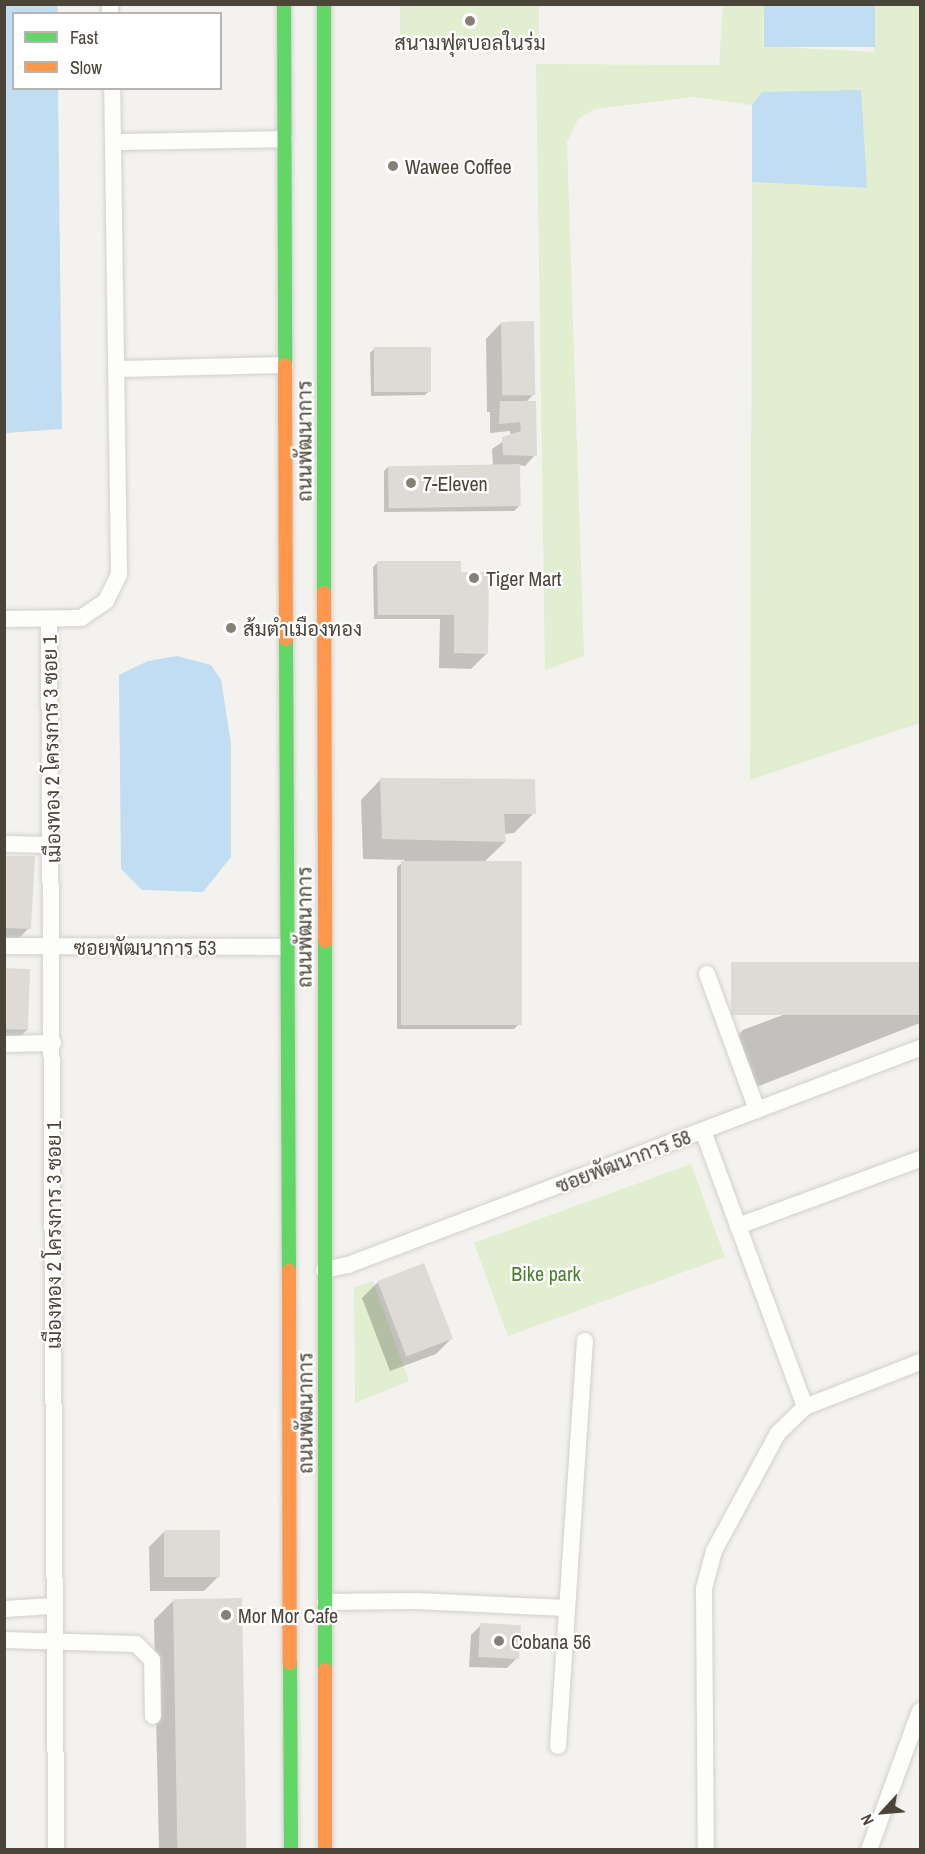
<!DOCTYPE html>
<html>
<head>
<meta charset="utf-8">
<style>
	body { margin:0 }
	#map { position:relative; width:925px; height:1854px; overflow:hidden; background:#f4f2ee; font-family:"Archivo Narrow",Sarabun,sans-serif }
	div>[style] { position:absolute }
	.green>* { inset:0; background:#e1eecf; transform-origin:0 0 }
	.water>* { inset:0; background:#c0ddf1; transform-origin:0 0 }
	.shadow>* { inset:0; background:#0003 }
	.building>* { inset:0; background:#dedbd6; transform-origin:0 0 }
	.roads { filter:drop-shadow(0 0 2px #d2d0cb) drop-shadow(0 0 2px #d2d0cb) }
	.street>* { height:16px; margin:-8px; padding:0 8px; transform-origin:8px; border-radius:8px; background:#fdfdfc }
	.fast>* { height:14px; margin:-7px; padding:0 7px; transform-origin:7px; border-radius:7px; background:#63d668 }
	.slow>* { height:14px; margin:-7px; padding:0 7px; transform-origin:7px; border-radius:7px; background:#ff974d }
	.dots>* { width:16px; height:16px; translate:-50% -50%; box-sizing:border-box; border:3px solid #fff; border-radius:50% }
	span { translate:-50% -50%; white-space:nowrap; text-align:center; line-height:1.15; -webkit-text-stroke:4.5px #fff; paint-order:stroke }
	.poi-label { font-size:20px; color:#4b4439 }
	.left { translate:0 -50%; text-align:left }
	.street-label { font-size:20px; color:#4b4439 }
	.park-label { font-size:20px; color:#4a7f2a }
	.frame { position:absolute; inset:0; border:6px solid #4b4439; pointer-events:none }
	.legend { position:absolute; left:12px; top:12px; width:210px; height:78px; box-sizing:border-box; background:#fff; border:2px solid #b7b4b0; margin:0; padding:8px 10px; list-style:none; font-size:18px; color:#4b4439 }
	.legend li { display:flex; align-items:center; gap:12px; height:30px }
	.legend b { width:30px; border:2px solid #b7b4b0 }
	.north { position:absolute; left:853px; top:1782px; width:60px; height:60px; -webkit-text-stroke:4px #fff; paint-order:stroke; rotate:244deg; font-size:16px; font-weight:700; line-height:24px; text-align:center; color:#4b4439 }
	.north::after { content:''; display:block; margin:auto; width:21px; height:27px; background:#4b4439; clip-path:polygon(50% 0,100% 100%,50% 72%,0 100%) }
</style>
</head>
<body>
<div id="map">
	<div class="green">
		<div style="clip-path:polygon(723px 4px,764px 5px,763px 46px,874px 52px,875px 5px,920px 5px,920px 723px,750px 780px,752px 182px,867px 188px,762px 92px,752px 105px,693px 97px,595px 109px,578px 119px,567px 142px,584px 656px,545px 670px,536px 64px,719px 65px)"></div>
		<div style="left:400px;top:5px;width:139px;height:35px"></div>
		<div style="left:691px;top:1164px;width:99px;height:231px;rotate:70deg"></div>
		<div style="clip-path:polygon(373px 1281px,409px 1381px,355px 1403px,354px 1287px)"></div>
	</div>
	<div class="water">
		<div style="clip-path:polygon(5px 4px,57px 5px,58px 13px,14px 14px,14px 88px,58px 89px,62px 429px,5px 433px)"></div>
		<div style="left:764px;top:5px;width:111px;height:42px"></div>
		<div style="clip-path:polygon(861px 90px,867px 188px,752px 182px,752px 105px,762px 92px)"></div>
		<div style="clip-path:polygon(177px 656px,211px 665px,221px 680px,231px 744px,231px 857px,203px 892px,142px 890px,121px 869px,119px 675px,148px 661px)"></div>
	</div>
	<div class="shadow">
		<div style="clip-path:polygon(501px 323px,534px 394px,525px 403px,535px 455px,525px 466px,519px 465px,519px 506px,514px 511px,384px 512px,384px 471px,388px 467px,493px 466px,492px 449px,511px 436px,510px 431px,490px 433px,490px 412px,487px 412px,486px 339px)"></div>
		<div style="clip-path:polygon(374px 349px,430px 390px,425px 395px,371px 396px,370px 353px)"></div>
		<div style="clip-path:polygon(378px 562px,459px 573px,487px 653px,471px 669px,439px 668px,440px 619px,374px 619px,373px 567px)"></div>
		<div style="clip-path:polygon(381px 779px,534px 813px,514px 833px,504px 834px,505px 842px,483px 863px,519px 1024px,514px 1029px,397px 1029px,397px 867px,405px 860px,363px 859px,361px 800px)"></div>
		<div style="clip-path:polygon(4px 857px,29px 928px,9px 948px,4px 948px)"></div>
		<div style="clip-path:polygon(920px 963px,920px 1023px,746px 1091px,728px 1045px,743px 1030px)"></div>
		<div style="clip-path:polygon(4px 970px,28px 1029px,8px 1049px,4px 1049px)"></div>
		<div style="clip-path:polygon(423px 1265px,451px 1339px,436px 1354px,390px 1371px,362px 1298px,377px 1283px)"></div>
		<div style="clip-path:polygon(164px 1532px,219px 1576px,204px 1591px,150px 1591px,149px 1547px)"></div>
		<div style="clip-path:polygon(174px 1600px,246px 1850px,159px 1850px,154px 1620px)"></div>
		<div style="clip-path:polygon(481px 1625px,517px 1658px,507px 1668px,469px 1667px,471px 1635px)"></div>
	</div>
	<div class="building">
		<div style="left:534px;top:321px;width:74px;height:33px;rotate:89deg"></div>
		<div style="left:374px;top:347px;width:57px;height:45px"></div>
		<div style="clip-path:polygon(500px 401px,536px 401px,537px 456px,503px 455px,502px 437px,521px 431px,520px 422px,499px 424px)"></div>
		<div style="left:520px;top:464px;width:42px;height:132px;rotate:89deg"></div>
		<div style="clip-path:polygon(377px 561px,461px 561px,461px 572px,489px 572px,488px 654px,454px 653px,454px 615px,378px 615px)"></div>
		<div style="clip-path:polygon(380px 778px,535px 779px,536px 814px,504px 814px,506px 842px,382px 839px)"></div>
		<div style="clip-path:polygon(4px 856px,35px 856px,31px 929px,4px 928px)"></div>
		<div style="left:401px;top:861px;width:121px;height:164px"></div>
		<div style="left:920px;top:962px;width:53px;height:189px;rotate:90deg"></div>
		<div style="left:4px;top:968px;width:26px;height:61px;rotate:2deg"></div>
		<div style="left:424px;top:1263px;width:81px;height:50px;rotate:69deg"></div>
		<div style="left:164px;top:1530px;width:56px;height:47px"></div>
		<div style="left:242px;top:1598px;width:252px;height:69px;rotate:89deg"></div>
		<div style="left:480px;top:1623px;width:41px;height:34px;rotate:3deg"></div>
	</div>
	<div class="roads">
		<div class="street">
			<div style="left:110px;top:4px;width:10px;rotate:90deg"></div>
			<div style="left:114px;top:142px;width:170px;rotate:-1deg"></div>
			<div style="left:118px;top:369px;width:167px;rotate:-1.4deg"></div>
			<div style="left:4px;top:619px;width:77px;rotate:-0.7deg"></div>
			<div style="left:81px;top:618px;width:30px;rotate:-34deg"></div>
			<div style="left:106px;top:601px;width:30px;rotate:-64deg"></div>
			<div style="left:119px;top:574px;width:486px;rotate:-90.8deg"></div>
			<div style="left:49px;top:621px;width:1229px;rotate:89.67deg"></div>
			<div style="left:4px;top:844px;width:48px;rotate:1.2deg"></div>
			<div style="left:4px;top:946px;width:282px;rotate:0.2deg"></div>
			<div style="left:707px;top:974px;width:145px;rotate:69.8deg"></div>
			<div style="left:4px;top:1044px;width:49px;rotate:-1.2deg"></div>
			<div style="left:703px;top:1131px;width:294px;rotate:69.7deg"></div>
			<div style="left:805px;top:1407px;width:37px;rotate:136deg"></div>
			<div style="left:778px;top:1433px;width:134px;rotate:118.5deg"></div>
			<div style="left:714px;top:1551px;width:39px;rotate:105deg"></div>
			<div style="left:704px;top:1589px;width:261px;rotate:89.6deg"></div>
			<div style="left:738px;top:1226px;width:194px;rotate:-20.2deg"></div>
			<div style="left:324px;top:1270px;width:25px;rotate:-12deg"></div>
			<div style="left:348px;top:1265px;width:612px;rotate:-20.78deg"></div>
			<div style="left:805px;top:1407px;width:123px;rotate:-21.4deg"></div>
			<div style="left:325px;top:1602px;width:91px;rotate:-0.6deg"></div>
			<div style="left:416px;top:1601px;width:151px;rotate:2.7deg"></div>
			<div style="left:4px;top:1609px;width:50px;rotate:-3.4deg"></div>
			<div style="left:4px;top:1640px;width:132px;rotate:1.7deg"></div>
			<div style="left:136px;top:1644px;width:23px;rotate:45deg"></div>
			<div style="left:152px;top:1660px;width:56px;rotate:89deg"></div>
			<div style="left:558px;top:1746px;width:406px;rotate:-86.2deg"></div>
			<div style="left:869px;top:1850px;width:148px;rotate:-69.9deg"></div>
		</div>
		<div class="fast">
			<div style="left:284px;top:4px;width:361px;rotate:89.8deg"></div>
			<div style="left:324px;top:4px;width:589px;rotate:90deg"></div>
			<div style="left:286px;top:639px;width:632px;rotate:89.73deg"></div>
			<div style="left:325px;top:941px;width:729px;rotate:90deg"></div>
			<div style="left:290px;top:1663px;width:187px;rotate:89.7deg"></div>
		</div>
		<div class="slow">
			<div style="left:285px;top:365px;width:274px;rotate:89.8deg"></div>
			<div style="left:324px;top:593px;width:348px;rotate:89.8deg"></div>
			<div style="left:289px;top:1271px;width:392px;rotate:89.9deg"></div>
			<div style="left:325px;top:1670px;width:180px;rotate:90deg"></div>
		</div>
	</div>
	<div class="dots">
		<div style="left:470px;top:21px;background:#868178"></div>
		<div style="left:393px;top:166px;background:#868178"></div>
		<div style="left:411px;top:483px;background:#868178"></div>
		<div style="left:474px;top:578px;background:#868178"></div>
		<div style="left:231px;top:628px;background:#868178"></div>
		<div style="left:226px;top:1615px;background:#868178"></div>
		<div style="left:499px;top:1641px;background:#868178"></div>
	</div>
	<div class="poi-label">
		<span style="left:470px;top:42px">สนามฟุตบอลในร่ม</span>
		<span class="left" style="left:405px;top:166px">Wawee Coffee</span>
		<span class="left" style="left:423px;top:483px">7-Eleven</span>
		<span class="left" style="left:486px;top:578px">Tiger Mart</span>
		<span class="left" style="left:243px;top:628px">ส้มตำเมืองทอง</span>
		<span class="left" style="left:238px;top:1615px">Mor Mor Cafe</span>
		<span class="left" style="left:511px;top:1641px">Cobana 56</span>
	</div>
	<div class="street-label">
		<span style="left:304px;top:441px;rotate:-90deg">ถนนพัฒนาการ</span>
		<span style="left:51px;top:749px;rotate:-91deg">เมืองทอง 2 โครงการ 3 ซอย 1</span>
		<span style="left:304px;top:927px;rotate:-90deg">ถนนพัฒนาการ</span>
		<span style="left:145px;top:947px">ซอยพัฒนาการ 53</span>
		<span style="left:623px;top:1161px;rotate:-21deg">ซอยพัฒนาการ 58</span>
		<span style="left:53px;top:1235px;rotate:-90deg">เมืองทอง 2 โครงการ 3 ซอย 1</span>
		<span style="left:305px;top:1413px;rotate:-90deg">ถนนพัฒนาการ</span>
	</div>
	<div class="park-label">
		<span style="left:546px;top:1273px">Bike park</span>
	</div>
	<div class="frame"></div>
	<ul class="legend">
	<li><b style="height:8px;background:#63d668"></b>Fast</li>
	<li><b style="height:8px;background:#ff974d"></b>Slow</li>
	</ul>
	<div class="north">N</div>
</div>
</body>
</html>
